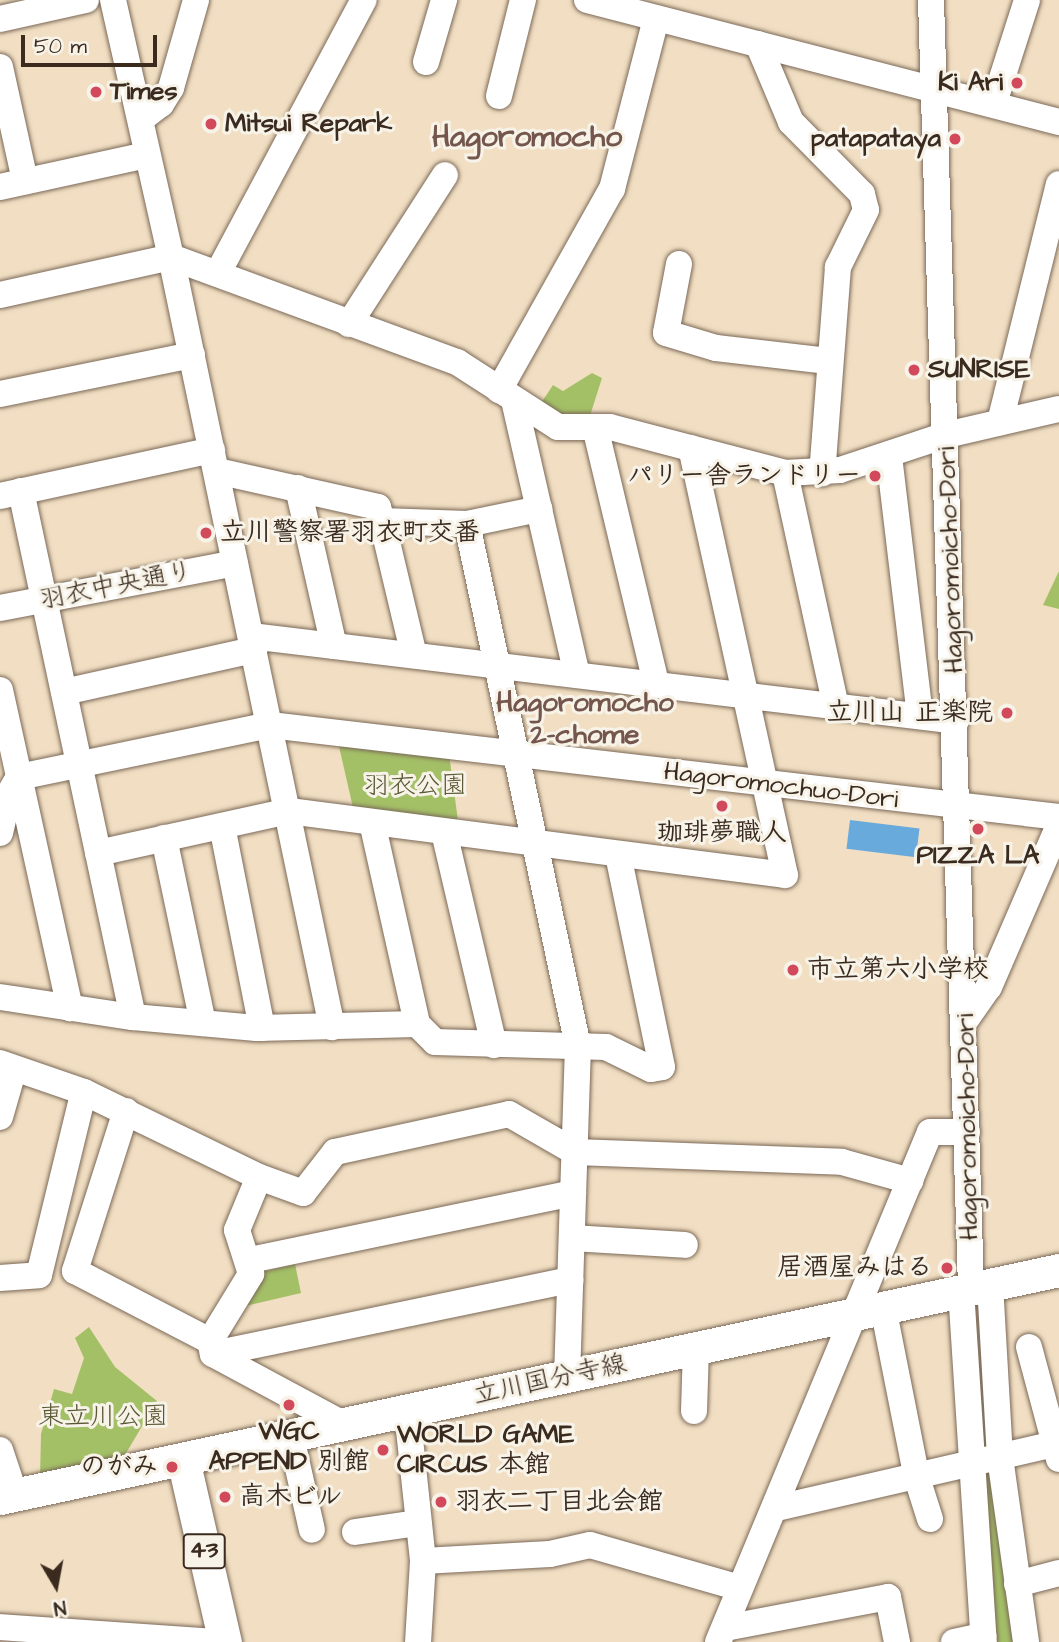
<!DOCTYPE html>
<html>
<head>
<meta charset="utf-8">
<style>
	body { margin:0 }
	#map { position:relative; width:1059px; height:1642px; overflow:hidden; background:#f2dfc3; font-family:"Architects Daughter","Klee One",sans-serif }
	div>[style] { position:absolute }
	.green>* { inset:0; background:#a4c067 }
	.water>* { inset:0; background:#69aadc; transform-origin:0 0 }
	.roads { filter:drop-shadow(0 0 2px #7b6958) drop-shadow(0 0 2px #7b6958) }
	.minor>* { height:26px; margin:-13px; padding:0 13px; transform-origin:13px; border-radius:13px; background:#fff }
	.major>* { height:33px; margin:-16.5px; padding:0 16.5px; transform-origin:16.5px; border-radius:16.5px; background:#fff }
	.dots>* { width:19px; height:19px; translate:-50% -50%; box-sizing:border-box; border:4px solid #f7f3e8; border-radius:50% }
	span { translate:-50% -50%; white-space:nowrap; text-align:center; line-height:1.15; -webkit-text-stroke:6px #f7f3e8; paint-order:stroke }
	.shield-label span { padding:2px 5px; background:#f7f3e8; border:2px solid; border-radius:5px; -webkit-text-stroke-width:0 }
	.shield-label { font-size:24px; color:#3b2a1e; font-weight:700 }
	.poi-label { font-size:26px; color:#3b2a1e; font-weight:700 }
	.right { translate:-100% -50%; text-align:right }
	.left { translate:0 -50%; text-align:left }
	.street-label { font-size:26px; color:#3b2a1e }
	.park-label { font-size:26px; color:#5a5734 }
	.neighbourhood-label { font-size:28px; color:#74564c; font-weight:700 }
	.quarter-label { font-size:30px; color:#74564c; font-weight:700 }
	.north { position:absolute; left:21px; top:1551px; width:70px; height:70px; -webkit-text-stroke:5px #f7f3e8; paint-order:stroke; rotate:170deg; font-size:19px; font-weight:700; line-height:28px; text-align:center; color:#3b2a1e }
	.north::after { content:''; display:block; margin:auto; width:24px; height:32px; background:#3b2a1e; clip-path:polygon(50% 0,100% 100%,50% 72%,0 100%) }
	.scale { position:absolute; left:21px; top:35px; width:136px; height:32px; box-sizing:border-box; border:4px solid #3b2a1e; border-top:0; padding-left:9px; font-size:21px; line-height:24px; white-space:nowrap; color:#3b2a1e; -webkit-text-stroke:5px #f7f3e8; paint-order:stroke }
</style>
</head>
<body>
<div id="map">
	<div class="green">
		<div style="clip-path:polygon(592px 373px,602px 378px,588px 422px,537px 409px,553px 385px,563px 391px)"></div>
		<div style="clip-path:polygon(1059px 571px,1059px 609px,1043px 605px)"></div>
		<div style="clip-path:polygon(338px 742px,449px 754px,459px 828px,354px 812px)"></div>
		<div style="clip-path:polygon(295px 1264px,301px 1293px,241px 1307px,259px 1273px)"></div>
		<div style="clip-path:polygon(89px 1327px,115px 1367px,157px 1401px,125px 1455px,40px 1478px,41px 1434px,54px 1389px,72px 1394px,84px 1358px,75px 1338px)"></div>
		<div style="clip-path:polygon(998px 1466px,1022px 1642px,989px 1642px,976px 1469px)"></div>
	</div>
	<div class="water">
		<div style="left:850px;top:820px;width:70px;height:29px;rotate:7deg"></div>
	</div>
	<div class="roads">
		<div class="minor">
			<div style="left:113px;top:0;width:263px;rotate:77.3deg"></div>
			<div style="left:171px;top:257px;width:787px;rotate:78.19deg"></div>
			<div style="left:587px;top:0;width:488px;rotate:14.5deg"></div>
			<div style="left:931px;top:0;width:1289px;rotate:88.22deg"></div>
			<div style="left:0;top:19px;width:88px;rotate:-12.5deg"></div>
			<div style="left:758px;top:44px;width:85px;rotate:67.1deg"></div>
			<div style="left:791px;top:122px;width:101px;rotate:45.4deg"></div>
			<div style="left:862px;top:194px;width:16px;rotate:76deg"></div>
			<div style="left:866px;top:210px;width:64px;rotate:116.2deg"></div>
			<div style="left:838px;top:267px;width:207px;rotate:94.4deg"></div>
			<div style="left:426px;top:62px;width:65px;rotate:-73.8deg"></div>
			<div style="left:0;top:67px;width:117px;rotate:77.6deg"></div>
			<div style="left:499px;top:96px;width:99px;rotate:-76deg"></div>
			<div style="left:994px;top:103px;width:108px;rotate:-72.2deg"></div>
			<div style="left:141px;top:119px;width:25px;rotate:-37deg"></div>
			<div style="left:161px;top:104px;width:19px;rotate:-58deg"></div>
			<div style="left:171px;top:88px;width:91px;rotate:-74.1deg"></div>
			<div style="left:0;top:187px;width:150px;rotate:-12.3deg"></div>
			<div style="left:679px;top:264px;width:70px;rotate:100.7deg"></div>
			<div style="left:666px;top:333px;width:52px;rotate:16.7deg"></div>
			<div style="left:716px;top:348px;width:113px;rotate:6.6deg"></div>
			<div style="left:219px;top:271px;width:307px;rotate:-61.9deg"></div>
			<div style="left:0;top:295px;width:175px;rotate:-12.5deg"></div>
			<div style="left:171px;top:257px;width:305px;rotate:20.2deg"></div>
			<div style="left:457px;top:362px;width:120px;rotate:32.8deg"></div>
			<div style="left:558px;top:427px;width:52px"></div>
			<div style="left:610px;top:427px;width:181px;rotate:14.7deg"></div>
			<div style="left:785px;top:473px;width:55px;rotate:-3.1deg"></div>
			<div style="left:840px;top:470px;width:112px;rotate:-18.3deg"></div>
			<div style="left:946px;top:435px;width:116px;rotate:-13deg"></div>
			<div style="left:349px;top:324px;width:177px;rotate:-57.2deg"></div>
			<div style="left:499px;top:390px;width:231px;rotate:-60.7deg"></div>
			<div style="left:612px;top:189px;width:176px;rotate:-75.5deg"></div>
			<div style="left:0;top:394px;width:196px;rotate:-11.5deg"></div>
			<div style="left:514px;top:400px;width:282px;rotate:77.1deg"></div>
			<div style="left:1000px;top:422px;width:245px;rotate:-76.1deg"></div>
			<div style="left:595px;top:427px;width:264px;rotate:76.6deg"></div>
			<div style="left:889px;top:456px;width:262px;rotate:83.2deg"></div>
			<div style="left:217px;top:471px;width:165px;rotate:12.6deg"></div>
			<div style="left:378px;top:507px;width:15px;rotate:74deg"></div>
			<div style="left:382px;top:521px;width:85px;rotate:2deg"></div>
			<div style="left:467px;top:524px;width:74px;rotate:-11.8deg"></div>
			<div style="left:785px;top:473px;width:239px;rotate:77.7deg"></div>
			<div style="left:298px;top:488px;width:162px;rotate:77.2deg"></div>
			<div style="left:21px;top:491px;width:538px;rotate:77.98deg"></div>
			<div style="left:0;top:496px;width:217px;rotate:-12.2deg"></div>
			<div style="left:382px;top:521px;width:138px;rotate:76.6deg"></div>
			<div style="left:467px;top:524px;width:534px;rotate:78deg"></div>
			<div style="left:578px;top:1046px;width:331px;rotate:91.9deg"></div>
			<div style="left:0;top:608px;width:239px;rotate:-10.8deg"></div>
			<div style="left:251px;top:636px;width:710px;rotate:6.87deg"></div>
			<div style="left:0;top:690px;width:326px;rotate:77.6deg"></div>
			<div style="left:64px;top:692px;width:195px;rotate:-12.5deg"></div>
			<div style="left:372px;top:822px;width:207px;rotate:77.4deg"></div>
			<div style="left:222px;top:826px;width:206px;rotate:78.8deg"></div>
			<div style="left:444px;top:832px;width:219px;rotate:76.8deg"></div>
			<div style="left:0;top:833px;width:40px;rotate:-77deg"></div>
			<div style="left:9px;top:794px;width:20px;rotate:-60deg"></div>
			<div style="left:19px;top:777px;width:256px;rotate:-11.7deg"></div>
			<div style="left:270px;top:725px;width:794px;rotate:6.65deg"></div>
			<div style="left:164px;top:838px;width:189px;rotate:78.1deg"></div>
			<div style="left:98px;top:853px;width:196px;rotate:-12.4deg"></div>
			<div style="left:289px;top:811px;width:500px;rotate:7.35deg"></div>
			<div style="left:785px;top:875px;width:437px;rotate:-102.4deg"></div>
			<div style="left:0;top:997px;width:134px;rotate:8.6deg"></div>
			<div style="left:133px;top:1017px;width:124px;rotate:5.1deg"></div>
			<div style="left:257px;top:1028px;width:160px;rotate:-1.4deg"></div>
			<div style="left:417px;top:1024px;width:25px;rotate:45deg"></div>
			<div style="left:435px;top:1042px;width:171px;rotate:1.7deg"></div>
			<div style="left:606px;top:1047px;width:50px;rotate:26.1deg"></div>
			<div style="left:651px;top:1069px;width:11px;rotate:-10deg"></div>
			<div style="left:662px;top:1067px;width:217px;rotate:-101.7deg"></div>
			<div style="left:967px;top:1018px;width:38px;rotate:-55deg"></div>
			<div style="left:989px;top:987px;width:176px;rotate:-66.6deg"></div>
			<div style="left:0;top:1063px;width:89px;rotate:19deg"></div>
			<div style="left:84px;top:1092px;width:195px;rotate:25.9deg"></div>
			<div style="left:126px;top:1111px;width:168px;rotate:107.7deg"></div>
			<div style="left:75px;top:1271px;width:152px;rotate:27.4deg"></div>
			<div style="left:210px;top:1341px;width:13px;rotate:77deg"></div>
			<div style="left:213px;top:1354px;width:150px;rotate:28.3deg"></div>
			<div style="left:0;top:1117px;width:37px;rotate:-74deg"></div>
			<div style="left:572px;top:1238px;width:113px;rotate:3.5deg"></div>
			<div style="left:250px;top:1260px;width:330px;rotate:-11.7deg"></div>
			<div style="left:0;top:1278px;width:39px;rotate:-4deg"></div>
			<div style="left:39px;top:1275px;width:177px;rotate:-76.3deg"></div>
			<div style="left:990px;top:1284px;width:173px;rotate:86.7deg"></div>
			<div style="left:1000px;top:1457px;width:187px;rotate:82deg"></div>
			<div style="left:961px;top:1290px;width:353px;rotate:86.3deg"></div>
			<div style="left:883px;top:1307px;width:174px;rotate:78.8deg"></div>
			<div style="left:917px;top:1478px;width:43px;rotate:72.4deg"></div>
			<div style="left:210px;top:1341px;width:79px;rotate:-58.5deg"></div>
			<div style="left:251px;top:1274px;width:46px;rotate:-107.7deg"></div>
			<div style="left:237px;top:1230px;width:57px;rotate:-67.5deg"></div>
			<div style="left:259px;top:1177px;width:47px;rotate:20deg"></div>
			<div style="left:303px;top:1193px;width:52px;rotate:-52deg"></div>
			<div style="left:335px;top:1152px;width:178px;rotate:-12.3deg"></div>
			<div style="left:509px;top:1114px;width:76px;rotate:29.9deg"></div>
			<div style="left:575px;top:1152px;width:267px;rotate:2.1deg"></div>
			<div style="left:842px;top:1162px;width:71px;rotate:15.6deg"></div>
			<div style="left:1029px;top:1347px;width:116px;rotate:75deg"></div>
			<div style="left:213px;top:1354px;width:365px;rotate:-11.7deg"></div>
			<div style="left:407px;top:1411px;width:151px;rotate:83.9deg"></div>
			<div style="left:423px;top:1561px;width:81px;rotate:93.5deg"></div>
			<div style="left:694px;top:1411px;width:62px;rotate:-88.2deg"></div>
			<div style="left:291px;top:1437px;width:95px;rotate:77.3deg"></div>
			<div style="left:0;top:1450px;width:47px;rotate:71.6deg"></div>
			<div style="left:777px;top:1508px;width:289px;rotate:-13deg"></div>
			<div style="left:355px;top:1532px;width:64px;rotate:-8.1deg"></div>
			<div style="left:423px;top:1561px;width:127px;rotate:-3.2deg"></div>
			<div style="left:550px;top:1554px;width:41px;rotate:-12.7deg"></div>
			<div style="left:590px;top:1545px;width:156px;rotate:16deg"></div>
			<div style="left:1017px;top:1584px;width:43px;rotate:-14.7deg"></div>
			<div style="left:0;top:1627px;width:214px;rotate:4deg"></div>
			<div style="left:725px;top:1628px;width:166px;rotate:-10.8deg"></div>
			<div style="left:888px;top:1597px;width:46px;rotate:78.7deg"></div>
			<div style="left:718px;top:1642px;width:552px;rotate:-67.43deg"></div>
			<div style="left:930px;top:1132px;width:37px"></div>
			<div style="left:954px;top:1642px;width:30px;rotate:-12deg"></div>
		</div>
		<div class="major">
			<div style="left:183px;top:1459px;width:188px;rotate:77.1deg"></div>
			<div style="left:0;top:1498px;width:1083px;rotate:-12.15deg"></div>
		</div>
	</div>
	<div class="dots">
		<div style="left:1017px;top:83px;background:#d1495b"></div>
		<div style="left:96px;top:92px;background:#d1495b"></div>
		<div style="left:211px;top:124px;background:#d1495b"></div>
		<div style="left:955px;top:139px;background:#d1495b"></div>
		<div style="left:914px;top:370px;background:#d1495b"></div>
		<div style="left:875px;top:476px;background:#d1495b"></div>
		<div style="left:206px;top:533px;background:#d1495b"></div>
		<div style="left:1007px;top:713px;background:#d1495b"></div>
		<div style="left:722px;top:806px;background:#d1495b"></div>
		<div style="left:978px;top:829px;background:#d1495b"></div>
		<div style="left:793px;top:970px;background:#d1495b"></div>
		<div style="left:947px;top:1268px;background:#d1495b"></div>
		<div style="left:289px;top:1405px;background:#d1495b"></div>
		<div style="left:383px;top:1450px;background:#d1495b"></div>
		<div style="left:172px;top:1467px;background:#d1495b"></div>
		<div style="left:225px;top:1497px;background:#d1495b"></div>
		<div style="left:441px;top:1502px;background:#d1495b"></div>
	</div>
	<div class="shield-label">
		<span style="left:204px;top:1551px">43</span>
	</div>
	<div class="poi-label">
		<span class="right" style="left:1003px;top:83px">Ki Ari</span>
		<span class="left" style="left:110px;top:92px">Times</span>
		<span class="left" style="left:225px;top:124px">Mitsui Repark</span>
		<span class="right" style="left:941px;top:139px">patapataya</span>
		<span class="left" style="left:928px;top:370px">SUNRISE</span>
		<span class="right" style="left:861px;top:476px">パリー舎ランドリー</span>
		<span class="left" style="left:220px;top:533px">立川警察署羽衣町交番</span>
		<span class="right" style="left:993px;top:713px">立川山 正楽院</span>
		<span style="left:722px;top:833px">珈琲夢職人</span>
		<span style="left:978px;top:856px">PIZZA LA</span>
		<span class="left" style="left:807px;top:970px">市立第六小学校</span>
		<span class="right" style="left:933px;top:1268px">居酒屋みはる</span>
		<span style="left:289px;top:1447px">WGC<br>APPEND 別館</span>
		<span class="left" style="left:397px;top:1450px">WORLD GAME<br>CIRCUS 本館</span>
		<span class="right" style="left:158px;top:1467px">のがみ</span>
		<span class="left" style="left:239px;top:1497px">高木ビル</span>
		<span class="left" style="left:455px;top:1502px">羽衣二丁目北会館</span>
	</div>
	<div class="street-label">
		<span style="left:951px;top:560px;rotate:-92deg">Hagoromoicho-Dori</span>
		<span style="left:116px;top:586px;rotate:-11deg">羽衣中央通り</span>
		<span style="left:781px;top:786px;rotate:7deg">Hagoromochuo-Dori</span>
		<span style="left:968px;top:1127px;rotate:-91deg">Hagoromoicho-Dori</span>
		<span style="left:550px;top:1380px;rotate:-12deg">立川国分寺線</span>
	</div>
	<div class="park-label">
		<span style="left:415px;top:786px">羽衣公園</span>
		<span style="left:103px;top:1417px">東立川公園</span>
	</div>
	<div class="neighbourhood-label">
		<span style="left:585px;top:719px">Hagoromocho<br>2-chome</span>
	</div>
	<div class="quarter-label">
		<span style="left:527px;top:137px">Hagoromocho</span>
	</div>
	<div class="north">N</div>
	<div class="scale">50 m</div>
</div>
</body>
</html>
